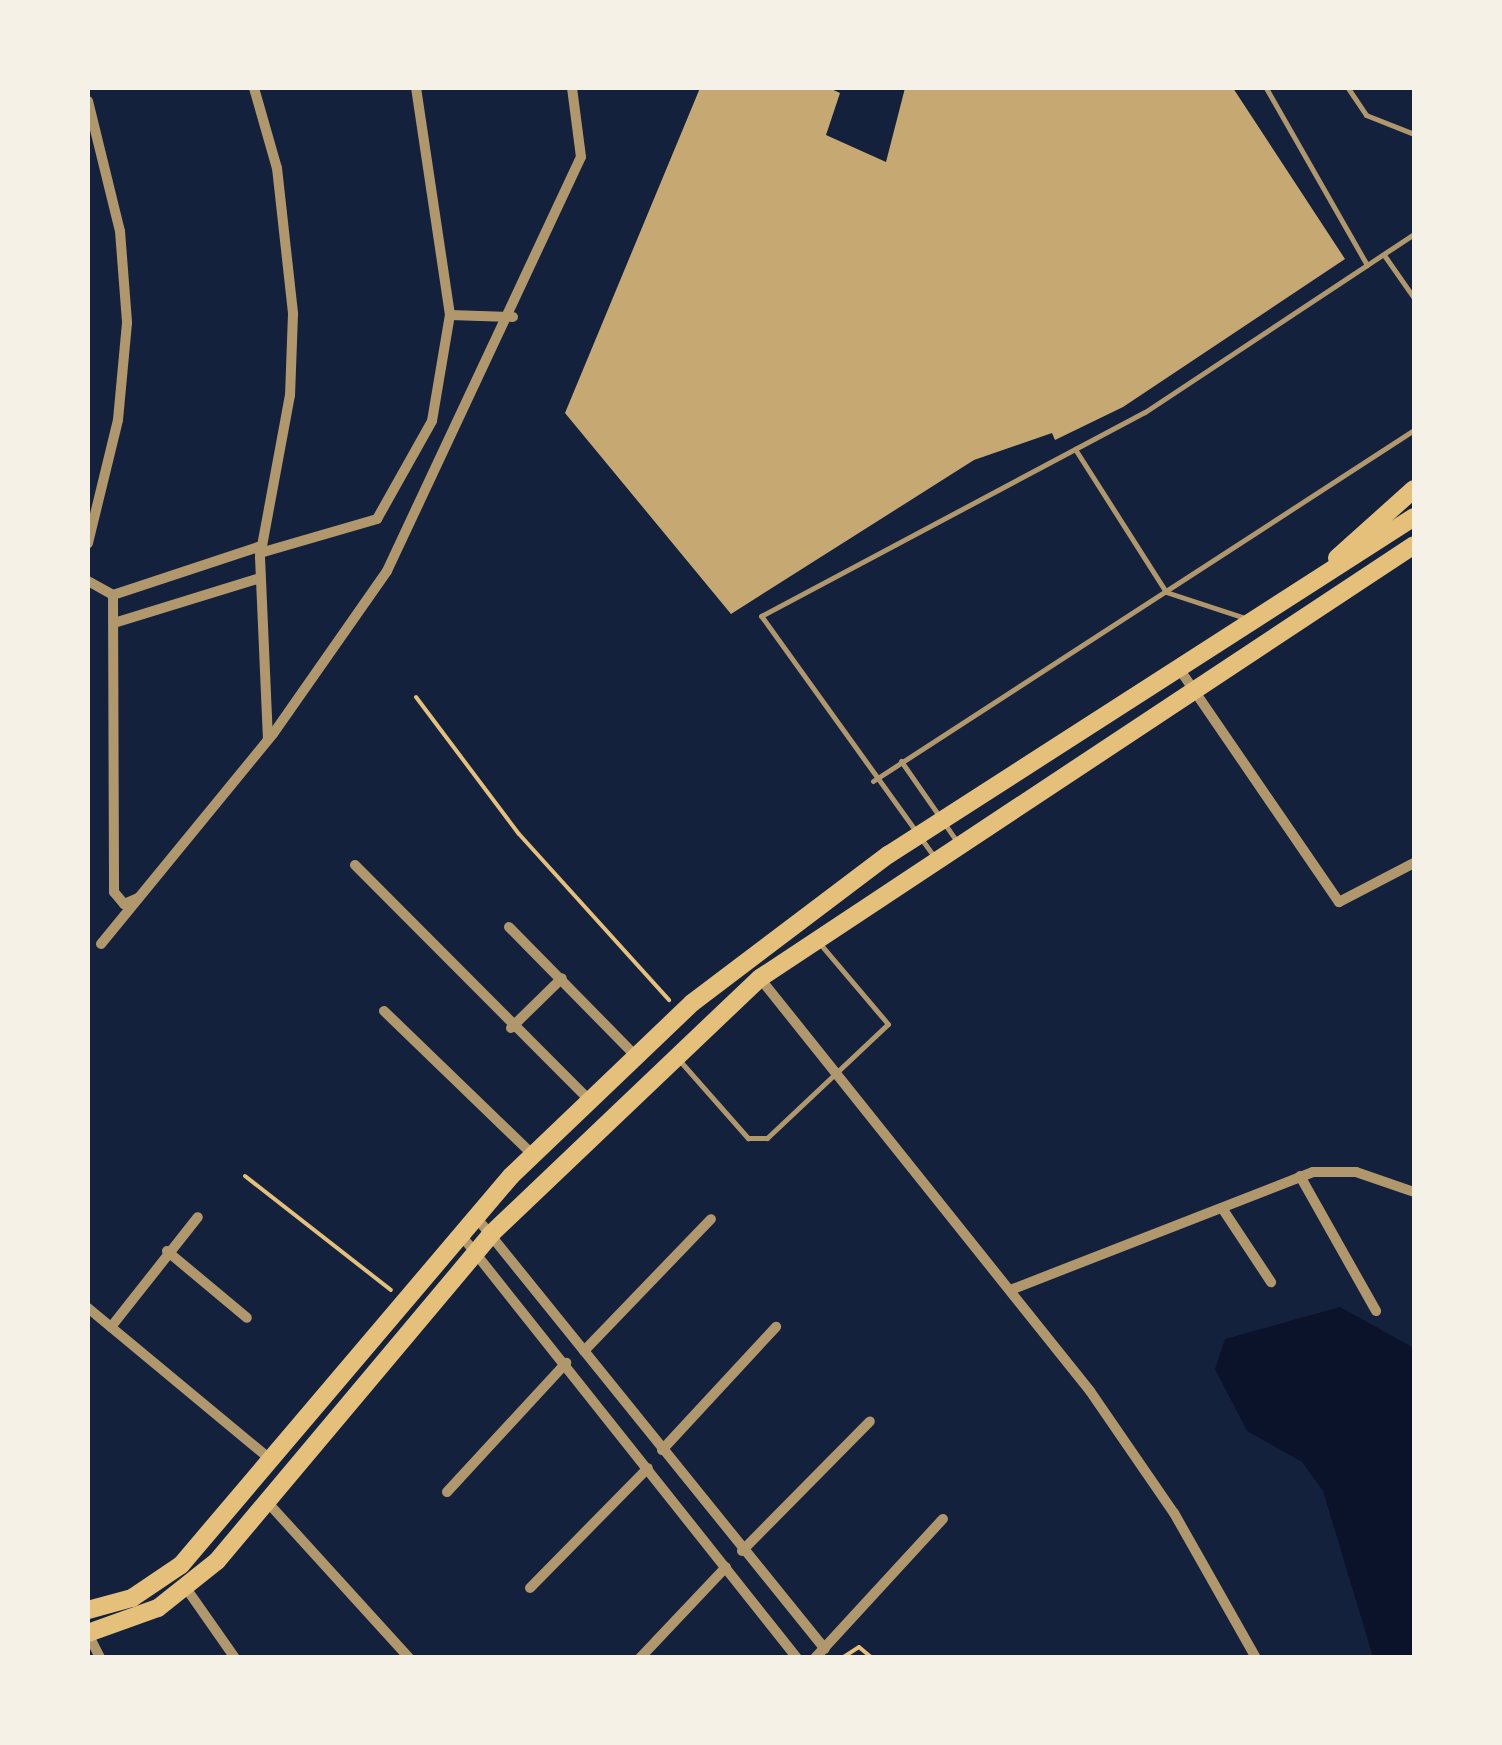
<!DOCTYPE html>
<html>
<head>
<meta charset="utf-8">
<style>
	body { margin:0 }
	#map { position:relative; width:1502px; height:1745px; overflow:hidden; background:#14213d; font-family:Poppins,sans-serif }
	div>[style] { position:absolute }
	.water>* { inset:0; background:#0b132b }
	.building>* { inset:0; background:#c6a872 }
	.path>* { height:4px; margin:-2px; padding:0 2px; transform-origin:2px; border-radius:2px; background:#e5c07b }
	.service>* { height:5px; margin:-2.5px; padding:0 2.5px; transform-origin:2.5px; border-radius:2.5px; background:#b1986c }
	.minor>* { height:10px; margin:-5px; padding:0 5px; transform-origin:5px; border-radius:5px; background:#b1986c }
	.primary>* { height:18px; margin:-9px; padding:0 9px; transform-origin:9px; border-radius:9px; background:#e5c07b }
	span { translate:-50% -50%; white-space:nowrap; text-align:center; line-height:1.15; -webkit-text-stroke:8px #f6f1e7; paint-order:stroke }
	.frame { position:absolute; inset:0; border:90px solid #f6f1e7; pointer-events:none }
</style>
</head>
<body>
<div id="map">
	<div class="water">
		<div style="clip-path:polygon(1340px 1307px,1414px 1348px,1414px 1657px,1373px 1657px,1323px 1491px,1302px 1462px,1247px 1431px,1215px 1369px,1225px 1339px)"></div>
	</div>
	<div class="building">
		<div style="clip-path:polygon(700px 88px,829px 88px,840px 93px,826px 135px,886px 162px,905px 88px,1233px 88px,1345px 259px,1123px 407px,1055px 440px,1052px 433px,974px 460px,731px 614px,565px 413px)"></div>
	</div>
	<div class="path">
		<div style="left:416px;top:697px;width:171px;rotate:53.1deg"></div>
		<div style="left:519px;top:834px;width:224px;rotate:47.9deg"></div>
		<div style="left:245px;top:1176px;width:185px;rotate:38deg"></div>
		<div style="left:842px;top:1658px;width:20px;rotate:-33deg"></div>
		<div style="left:859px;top:1647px;width:17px;rotate:40deg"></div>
	</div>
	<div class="service">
		<div style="left:1348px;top:88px;width:32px;rotate:56deg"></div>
		<div style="left:1366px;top:115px;width:52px;rotate:21.6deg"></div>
		<div style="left:1384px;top:255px;width:52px;rotate:55.1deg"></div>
		<div style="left:1367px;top:265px;width:56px;rotate:-33.4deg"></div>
		<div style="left:1075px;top:449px;width:169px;rotate:57.5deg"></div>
		<div style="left:1166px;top:592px;width:86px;rotate:18.2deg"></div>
		<div style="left:901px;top:761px;width:96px;rotate:55.2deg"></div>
		<div style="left:873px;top:781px;width:645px;rotate:-32.98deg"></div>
		<div style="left:933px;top:855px;width:294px;rotate:-125.7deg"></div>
		<div style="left:761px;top:616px;width:435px;rotate:-28deg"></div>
		<div style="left:1145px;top:412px;width:266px;rotate:-33.5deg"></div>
		<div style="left:1367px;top:265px;width:204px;rotate:-119.7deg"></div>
		<div style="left:680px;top:1061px;width:103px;rotate:48.6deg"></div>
		<div style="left:748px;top:1138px;width:19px"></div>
		<div style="left:767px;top:1138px;width:166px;rotate:-43.3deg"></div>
		<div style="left:888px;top:1024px;width:104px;rotate:-130.3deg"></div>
	</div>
	<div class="minor">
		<div style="left:254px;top:88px;width:83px;rotate:74deg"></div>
		<div style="left:277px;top:168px;width:147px;rotate:83.7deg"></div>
		<div style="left:293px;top:314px;width:81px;rotate:92.1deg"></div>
		<div style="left:290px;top:395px;width:165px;rotate:100.5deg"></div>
		<div style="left:260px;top:557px;width:182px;rotate:87.5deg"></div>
		<div style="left:88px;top:101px;width:134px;rotate:76.2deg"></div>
		<div style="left:120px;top:231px;width:92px;rotate:85.6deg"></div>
		<div style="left:127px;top:323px;width:97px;rotate:95.3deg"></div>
		<div style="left:118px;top:420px;width:127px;rotate:103.7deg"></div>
		<div style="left:450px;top:315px;width:63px;rotate:1.8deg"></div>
		<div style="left:260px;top:553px;width:122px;rotate:-16.2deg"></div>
		<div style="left:377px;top:519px;width:112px;rotate:-60.7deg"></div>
		<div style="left:432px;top:421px;width:108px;rotate:-80.4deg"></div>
		<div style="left:450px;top:315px;width:230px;rotate:-98.5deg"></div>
		<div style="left:88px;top:581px;width:29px;rotate:29deg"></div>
		<div style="left:113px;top:595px;width:297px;rotate:89.8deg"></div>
		<div style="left:114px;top:892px;width:16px;rotate:50deg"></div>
		<div style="left:124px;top:904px;width:15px;rotate:-23deg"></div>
		<div style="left:113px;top:595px;width:156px;rotate:-18.3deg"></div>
		<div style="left:114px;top:623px;width:153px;rotate:-17.1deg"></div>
		<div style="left:1178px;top:667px;width:285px;rotate:55.6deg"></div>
		<div style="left:1339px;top:902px;width:85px;rotate:-27.5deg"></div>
		<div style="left:355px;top:865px;width:329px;rotate:45.1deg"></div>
		<div style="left:509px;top:927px;width:178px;rotate:45.5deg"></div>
		<div style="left:101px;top:944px;width:271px;rotate:-50.7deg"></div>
		<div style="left:273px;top:734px;width:199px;rotate:-55deg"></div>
		<div style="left:387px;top:571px;width:457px;rotate:-64.9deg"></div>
		<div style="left:581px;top:157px;width:70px;rotate:-97.4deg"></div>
		<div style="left:759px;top:977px;width:530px;rotate:51.36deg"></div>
		<div style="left:1090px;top:1391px;width:148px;rotate:55.5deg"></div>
		<div style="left:1174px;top:1513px;width:167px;rotate:60.5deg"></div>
		<div style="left:384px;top:1011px;width:206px;rotate:44deg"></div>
		<div style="left:511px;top:1028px;width:71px;rotate:-44.4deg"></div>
		<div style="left:1300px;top:1176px;width:155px;rotate:60.6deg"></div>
		<div style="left:1222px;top:1208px;width:89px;rotate:56.5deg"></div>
		<div style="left:476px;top:1217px;width:555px;rotate:51.07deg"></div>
		<div style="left:461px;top:1235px;width:540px;rotate:51.54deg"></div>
		<div style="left:167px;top:1251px;width:104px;rotate:39.9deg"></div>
		<div style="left:1013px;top:1289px;width:322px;rotate:-21.3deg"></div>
		<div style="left:1313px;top:1172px;width:43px"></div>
		<div style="left:1356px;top:1172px;width:61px;rotate:19deg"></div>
		<div style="left:88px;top:1308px;width:239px;rotate:39.7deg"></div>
		<div style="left:111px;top:1327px;width:140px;rotate:-51.7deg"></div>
		<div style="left:584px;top:1351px;width:183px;rotate:-46.1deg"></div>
		<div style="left:662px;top:1450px;width:168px;rotate:-47.2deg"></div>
		<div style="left:447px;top:1492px;width:176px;rotate:-47.3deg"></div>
		<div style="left:270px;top:1505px;width:207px;rotate:47.7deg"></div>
		<div style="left:742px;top:1551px;width:182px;rotate:-45.4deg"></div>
		<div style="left:186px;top:1588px;width:85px;rotate:55deg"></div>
		<div style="left:530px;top:1588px;width:168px;rotate:-45.5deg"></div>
		<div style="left:88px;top:1634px;width:27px;rotate:63deg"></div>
		<div style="left:640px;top:1658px;width:125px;rotate:-46.6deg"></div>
		<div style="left:815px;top:1658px;width:189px;rotate:-47.4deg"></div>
	</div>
	<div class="primary">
		<div style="left:1337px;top:558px;width:103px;rotate:-41.9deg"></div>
		<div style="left:88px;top:1610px;width:46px;rotate:-15.3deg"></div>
		<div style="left:132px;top:1598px;width:59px;rotate:-34deg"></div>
		<div style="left:181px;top:1565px;width:510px;rotate:-49.69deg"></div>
		<div style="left:511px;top:1176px;width:250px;rotate:-43.7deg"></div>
		<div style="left:692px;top:1003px;width:246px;rotate:-37.1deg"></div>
		<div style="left:888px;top:855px;width:625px;rotate:-32.72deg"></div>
		<div style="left:88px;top:1633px;width:74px;rotate:-19.7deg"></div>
		<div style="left:158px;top:1608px;width:75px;rotate:-38.5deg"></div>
		<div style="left:217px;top:1561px;width:427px;rotate:-50deg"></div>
		<div style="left:491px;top:1234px;width:371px;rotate:-43.6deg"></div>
		<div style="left:760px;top:978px;width:784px;rotate:-33.51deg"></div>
	</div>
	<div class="frame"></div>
</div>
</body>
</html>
